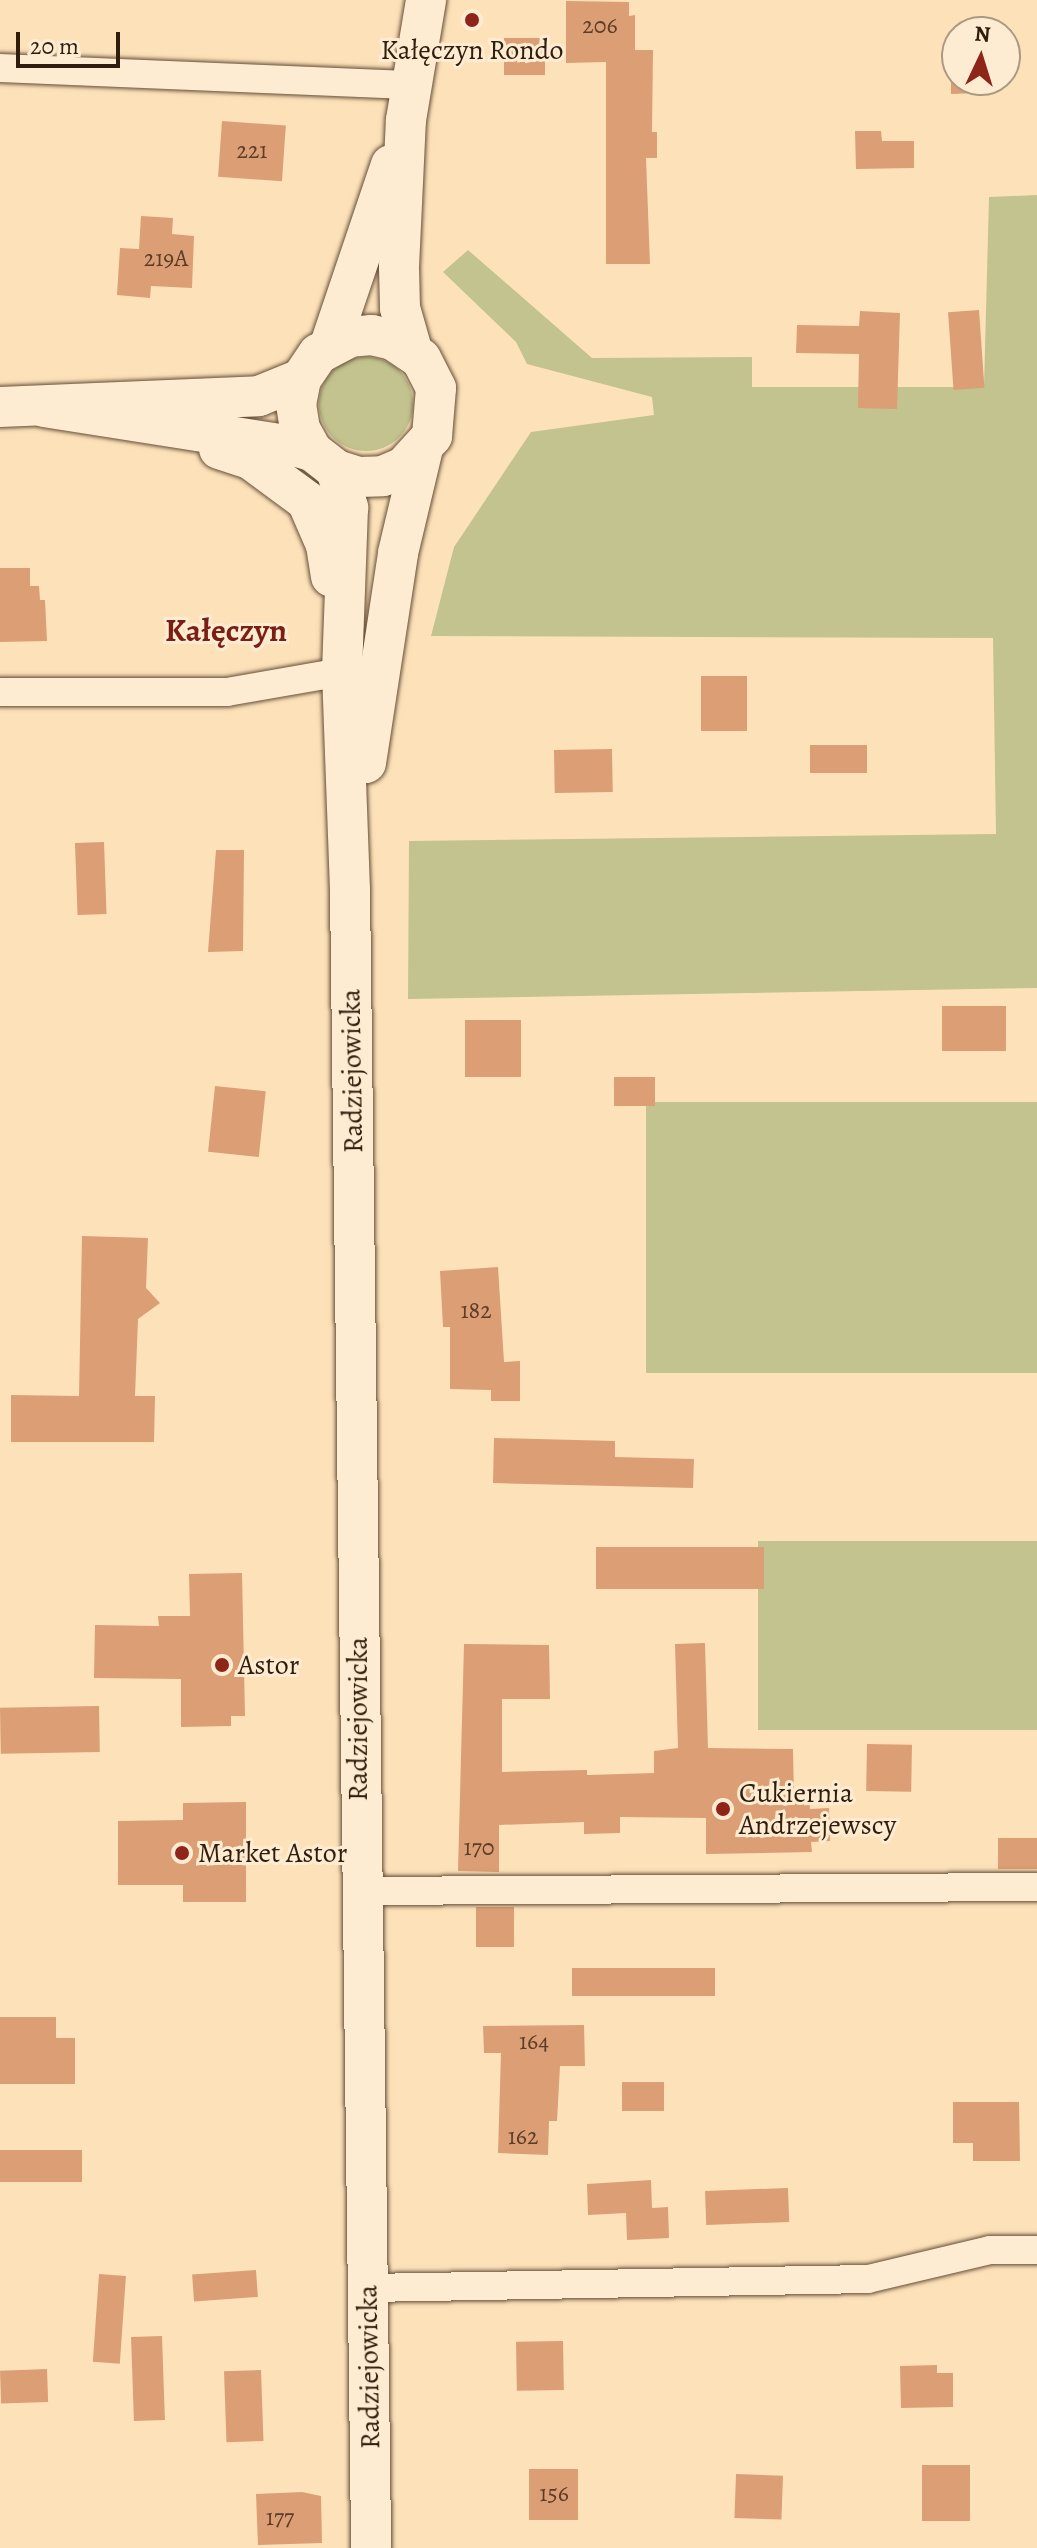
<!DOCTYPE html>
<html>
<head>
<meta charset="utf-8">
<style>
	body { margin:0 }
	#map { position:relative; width:1037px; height:2548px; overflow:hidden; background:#fde2b9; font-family:Alegreya,serif }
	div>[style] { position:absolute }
	.green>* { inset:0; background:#c2c38e; transform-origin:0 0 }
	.round { border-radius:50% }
	.building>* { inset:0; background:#dc9e74; transform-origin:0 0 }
	.roads { filter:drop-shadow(0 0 2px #644e38) drop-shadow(0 0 2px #644e38) }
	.street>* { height:28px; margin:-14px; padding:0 14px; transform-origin:14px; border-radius:14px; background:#feecd2 }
	.secondary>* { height:40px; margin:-20px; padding:0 20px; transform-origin:20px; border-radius:20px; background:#feecd2 }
	.dots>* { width:22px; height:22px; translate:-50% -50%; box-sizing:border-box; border:4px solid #feecd2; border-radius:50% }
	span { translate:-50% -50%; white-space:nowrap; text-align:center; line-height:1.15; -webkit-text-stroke:6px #feecd2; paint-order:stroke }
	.number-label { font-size:24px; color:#5c3d27 }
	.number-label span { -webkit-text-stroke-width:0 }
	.poi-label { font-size:28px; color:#311d0d }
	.left { translate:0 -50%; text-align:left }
	.street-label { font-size:28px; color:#311d0d }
	.quarter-label { font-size:32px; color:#7a1f14; font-weight:700 }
	.north { position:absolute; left:941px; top:16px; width:80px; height:80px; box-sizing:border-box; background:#feecd2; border:2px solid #ac9983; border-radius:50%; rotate:4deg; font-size:22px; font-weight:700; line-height:32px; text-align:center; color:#311d0d }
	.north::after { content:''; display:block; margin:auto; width:28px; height:36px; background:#8f2418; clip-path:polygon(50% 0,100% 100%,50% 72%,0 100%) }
	.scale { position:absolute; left:16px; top:32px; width:104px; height:36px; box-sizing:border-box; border:4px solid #311d0d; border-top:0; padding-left:10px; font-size:24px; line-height:28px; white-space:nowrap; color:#311d0d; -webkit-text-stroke:6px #feecd2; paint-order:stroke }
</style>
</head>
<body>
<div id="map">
	<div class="green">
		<div style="clip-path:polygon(1037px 195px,1037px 988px,408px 999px,409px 841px,996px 834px,993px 638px,431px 636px,454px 547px,531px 432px,654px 415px,652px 397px,527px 364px,516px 342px,443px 272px,468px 250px,592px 358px,752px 357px,752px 387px,984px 387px,989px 197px)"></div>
		<div class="round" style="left:319px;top:357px;width:94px;height:94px"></div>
		<div style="left:1037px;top:1102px;width:271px;height:391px;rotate:90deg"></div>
		<div style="left:1037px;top:1541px;width:189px;height:279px;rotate:90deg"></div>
	</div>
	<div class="building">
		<div style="clip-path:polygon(566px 1px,629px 2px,629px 16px,635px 15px,635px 50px,653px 50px,652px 132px,657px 132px,657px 158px,646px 158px,650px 264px,606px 264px,606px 62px,566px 63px)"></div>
		<div style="clip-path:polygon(951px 30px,1012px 30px,1012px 66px,1005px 67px,1005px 32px,957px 32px,957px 80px,980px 80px,980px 93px,951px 94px)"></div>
		<div style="left:504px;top:38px;width:41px;height:37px"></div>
		<div style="left:222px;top:121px;width:64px;height:56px;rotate:4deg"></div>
		<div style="clip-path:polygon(855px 131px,881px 131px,882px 141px,914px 141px,914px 168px,856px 169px)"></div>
		<div style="clip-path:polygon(141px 216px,173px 218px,172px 234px,194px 236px,192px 288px,151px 286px,150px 298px,117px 295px,120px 248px,139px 249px)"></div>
		<div style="left:979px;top:310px;width:78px;height:31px;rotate:86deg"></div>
		<div style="clip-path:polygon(860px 311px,900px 313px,897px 409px,858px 408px,859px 354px,796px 353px,797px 325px,859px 326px)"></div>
		<div style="clip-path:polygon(0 568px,30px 568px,30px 586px,39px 586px,40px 600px,45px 600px,47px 641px,0 642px)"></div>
		<div style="left:701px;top:676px;width:46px;height:55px"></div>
		<div style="left:810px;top:745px;width:57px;height:28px"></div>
		<div style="left:612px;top:749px;width:43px;height:58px;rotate:89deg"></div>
		<div style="left:104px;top:842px;width:72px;height:29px;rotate:88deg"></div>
		<div style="clip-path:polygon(216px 850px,244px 850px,243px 951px,208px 952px)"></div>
		<div style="left:942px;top:1006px;width:64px;height:45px"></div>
		<div style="left:465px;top:1020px;width:56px;height:57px"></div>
		<div style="left:614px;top:1077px;width:41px;height:29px"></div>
		<div style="left:215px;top:1086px;width:51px;height:66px;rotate:6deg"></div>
		<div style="clip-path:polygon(82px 1236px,148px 1238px,146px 1288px,160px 1303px,138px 1319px,135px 1396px,155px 1396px,154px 1442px,11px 1442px,11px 1395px,79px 1396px)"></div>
		<div style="clip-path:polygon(498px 1267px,504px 1362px,520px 1361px,520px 1401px,491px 1401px,491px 1390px,450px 1389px,450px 1327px,443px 1327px,440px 1271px)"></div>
		<div style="clip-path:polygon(494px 1438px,615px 1441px,615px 1457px,694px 1459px,693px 1488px,493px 1483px)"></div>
		<div style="left:764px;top:1547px;width:42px;height:168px;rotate:90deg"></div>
		<div style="clip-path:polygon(242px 1573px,245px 1716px,231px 1716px,231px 1726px,181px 1727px,181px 1679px,94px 1678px,95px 1625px,159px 1626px,158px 1616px,190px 1616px,189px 1574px)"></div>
		<div style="clip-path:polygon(705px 1643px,708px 1748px,793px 1749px,794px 1796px,809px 1796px,810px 1809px,829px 1808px,830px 1841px,811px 1842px,812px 1852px,706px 1854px,706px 1818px,620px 1817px,620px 1833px,584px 1834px,584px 1822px,499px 1825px,499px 1872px,458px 1871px,464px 1644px,549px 1645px,550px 1699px,502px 1699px,502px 1772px,587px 1770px,587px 1775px,654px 1773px,654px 1751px,678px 1748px,675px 1644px)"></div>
		<div style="left:99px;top:1706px;width:46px;height:99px;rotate:89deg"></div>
		<div style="left:867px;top:1744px;width:45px;height:47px;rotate:1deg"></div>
		<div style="clip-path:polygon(246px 1802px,246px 1902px,183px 1902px,183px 1885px,118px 1885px,118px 1821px,183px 1820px,183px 1803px)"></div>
		<div style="left:1037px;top:1838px;width:31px;height:39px;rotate:90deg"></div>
		<div style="left:476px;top:1907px;width:38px;height:40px"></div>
		<div style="left:572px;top:1968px;width:143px;height:28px"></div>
		<div style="clip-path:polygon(0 2017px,56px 2017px,56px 2038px,75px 2038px,75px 2084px,0 2084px)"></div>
		<div style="clip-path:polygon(584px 2025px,585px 2066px,560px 2066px,557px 2121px,549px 2121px,548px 2155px,498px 2153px,501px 2053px,484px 2053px,483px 2026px)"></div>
		<div style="left:622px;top:2082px;width:42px;height:29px"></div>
		<div style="clip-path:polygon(953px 2102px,1019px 2102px,1020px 2161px,973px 2161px,973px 2143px,953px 2143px)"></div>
		<div style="left:0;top:2150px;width:82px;height:32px"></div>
		<div style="clip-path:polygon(651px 2180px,652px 2208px,668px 2207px,669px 2238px,627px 2240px,626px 2213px,588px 2215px,587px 2184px)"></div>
		<div style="left:788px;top:2188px;width:34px;height:83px;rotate:88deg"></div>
		<div style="left:256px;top:2270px;width:27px;height:64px;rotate:86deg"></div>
		<div style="left:99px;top:2274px;width:27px;height:88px;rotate:4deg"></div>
		<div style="left:162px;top:2336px;width:84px;height:31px;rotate:88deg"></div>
		<div style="left:563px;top:2341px;width:49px;height:47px;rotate:89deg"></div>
		<div style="clip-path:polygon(937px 2365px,937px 2373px,953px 2373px,953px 2407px,901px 2408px,900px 2366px)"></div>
		<div style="left:47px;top:2369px;width:33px;height:47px;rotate:88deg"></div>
		<div style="left:261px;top:2370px;width:71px;height:37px;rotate:88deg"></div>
		<div style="left:922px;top:2465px;width:48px;height:56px"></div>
		<div style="left:529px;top:2469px;width:49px;height:51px"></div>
		<div style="left:736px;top:2474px;width:47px;height:44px;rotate:2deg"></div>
		<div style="clip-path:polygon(302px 2492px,321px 2496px,322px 2543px,258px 2545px,256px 2494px)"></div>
	</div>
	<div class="roads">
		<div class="street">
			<div style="left:0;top:68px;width:412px;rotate:2.4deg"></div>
			<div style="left:0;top:692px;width:227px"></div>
			<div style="left:227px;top:692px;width:117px;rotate:-9.9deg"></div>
			<div style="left:359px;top:1891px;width:678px;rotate:-0.34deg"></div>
			<div style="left:368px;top:2288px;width:500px;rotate:-1.03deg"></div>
			<div style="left:868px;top:2279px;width:125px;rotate:-13.4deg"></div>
			<div style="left:990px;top:2250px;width:47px"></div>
		</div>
		<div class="secondary">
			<div style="left:330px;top:345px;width:190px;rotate:-71.3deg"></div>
			<div style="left:412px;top:350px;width:44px;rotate:-105.9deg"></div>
			<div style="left:400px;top:308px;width:41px;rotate:-91.4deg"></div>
			<div style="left:399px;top:267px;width:147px;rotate:-87.3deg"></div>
			<div style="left:406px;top:120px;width:122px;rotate:-80.5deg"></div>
			<div style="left:0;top:407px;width:259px;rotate:-2.4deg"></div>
			<div style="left:259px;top:396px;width:45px;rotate:-22deg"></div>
			<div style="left:44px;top:407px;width:253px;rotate:8.9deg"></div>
			<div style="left:294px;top:446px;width:19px;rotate:16deg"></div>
			<div style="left:312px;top:451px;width:31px;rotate:38deg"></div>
			<div style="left:336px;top:470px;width:24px;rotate:17deg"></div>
			<div style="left:359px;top:477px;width:24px;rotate:-2deg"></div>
			<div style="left:383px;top:476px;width:23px;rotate:-23deg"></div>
			<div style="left:404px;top:467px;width:42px;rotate:-47.9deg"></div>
			<div style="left:432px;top:436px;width:48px;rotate:-85.2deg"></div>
			<div style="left:436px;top:388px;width:33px;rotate:-117deg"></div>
			<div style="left:421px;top:359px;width:34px;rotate:-146deg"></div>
			<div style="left:393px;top:340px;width:22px;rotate:-167deg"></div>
			<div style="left:372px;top:335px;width:22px;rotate:175deg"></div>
			<div style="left:350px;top:337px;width:36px;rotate:152deg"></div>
			<div style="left:318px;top:354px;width:30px;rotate:124deg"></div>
			<div style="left:301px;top:379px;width:25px;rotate:101deg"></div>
			<div style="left:296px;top:404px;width:25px;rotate:81deg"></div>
			<div style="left:300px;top:429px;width:25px;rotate:61deg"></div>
			<div style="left:219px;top:449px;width:33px;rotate:18deg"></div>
			<div style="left:250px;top:459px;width:71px;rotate:36.4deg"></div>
			<div style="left:307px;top:501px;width:48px;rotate:66.6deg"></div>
			<div style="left:326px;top:545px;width:32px;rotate:81deg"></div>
			<div style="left:336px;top:470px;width:40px;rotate:72deg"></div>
			<div style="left:348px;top:508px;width:164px;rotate:92.1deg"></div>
			<div style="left:342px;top:672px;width:218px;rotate:87.9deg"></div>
			<div style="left:350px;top:890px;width:1658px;rotate:89.27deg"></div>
			<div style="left:366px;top:763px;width:212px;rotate:-81.3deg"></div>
			<div style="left:398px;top:553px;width:104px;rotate:-76.6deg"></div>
		</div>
	</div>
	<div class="dots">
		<div style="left:472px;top:20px;background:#8f2418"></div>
		<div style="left:222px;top:1665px;background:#8f2418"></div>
		<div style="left:723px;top:1809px;background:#8f2418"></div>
		<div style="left:182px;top:1853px;background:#8f2418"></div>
	</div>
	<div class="number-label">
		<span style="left:600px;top:26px">206</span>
		<span style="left:252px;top:151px">221</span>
		<span style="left:166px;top:259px">219A</span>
		<span style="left:476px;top:1311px">182</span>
		<span style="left:479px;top:1848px">170</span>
		<span style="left:534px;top:2042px">164</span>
		<span style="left:523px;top:2137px">162</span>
		<span style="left:554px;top:2494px">156</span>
		<span style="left:280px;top:2518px">177</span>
	</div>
	<div class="poi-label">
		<span style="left:472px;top:50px">Kałęczyn Rondo</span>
		<span class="left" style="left:238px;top:1665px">Astor</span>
		<span class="left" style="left:739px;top:1809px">Cukiernia<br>Andrzejewscy</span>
		<span class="left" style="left:198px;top:1853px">Market Astor</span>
	</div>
	<div class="street-label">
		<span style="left:352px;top:1071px;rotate:-91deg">Radziejowicka</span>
		<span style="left:358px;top:1719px;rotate:-90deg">Radziejowicka</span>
		<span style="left:369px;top:2367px;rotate:-91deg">Radziejowicka</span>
	</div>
	<div class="quarter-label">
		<span style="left:226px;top:630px">Kałęczyn</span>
	</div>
	<div class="north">N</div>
	<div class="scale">20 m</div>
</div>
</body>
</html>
